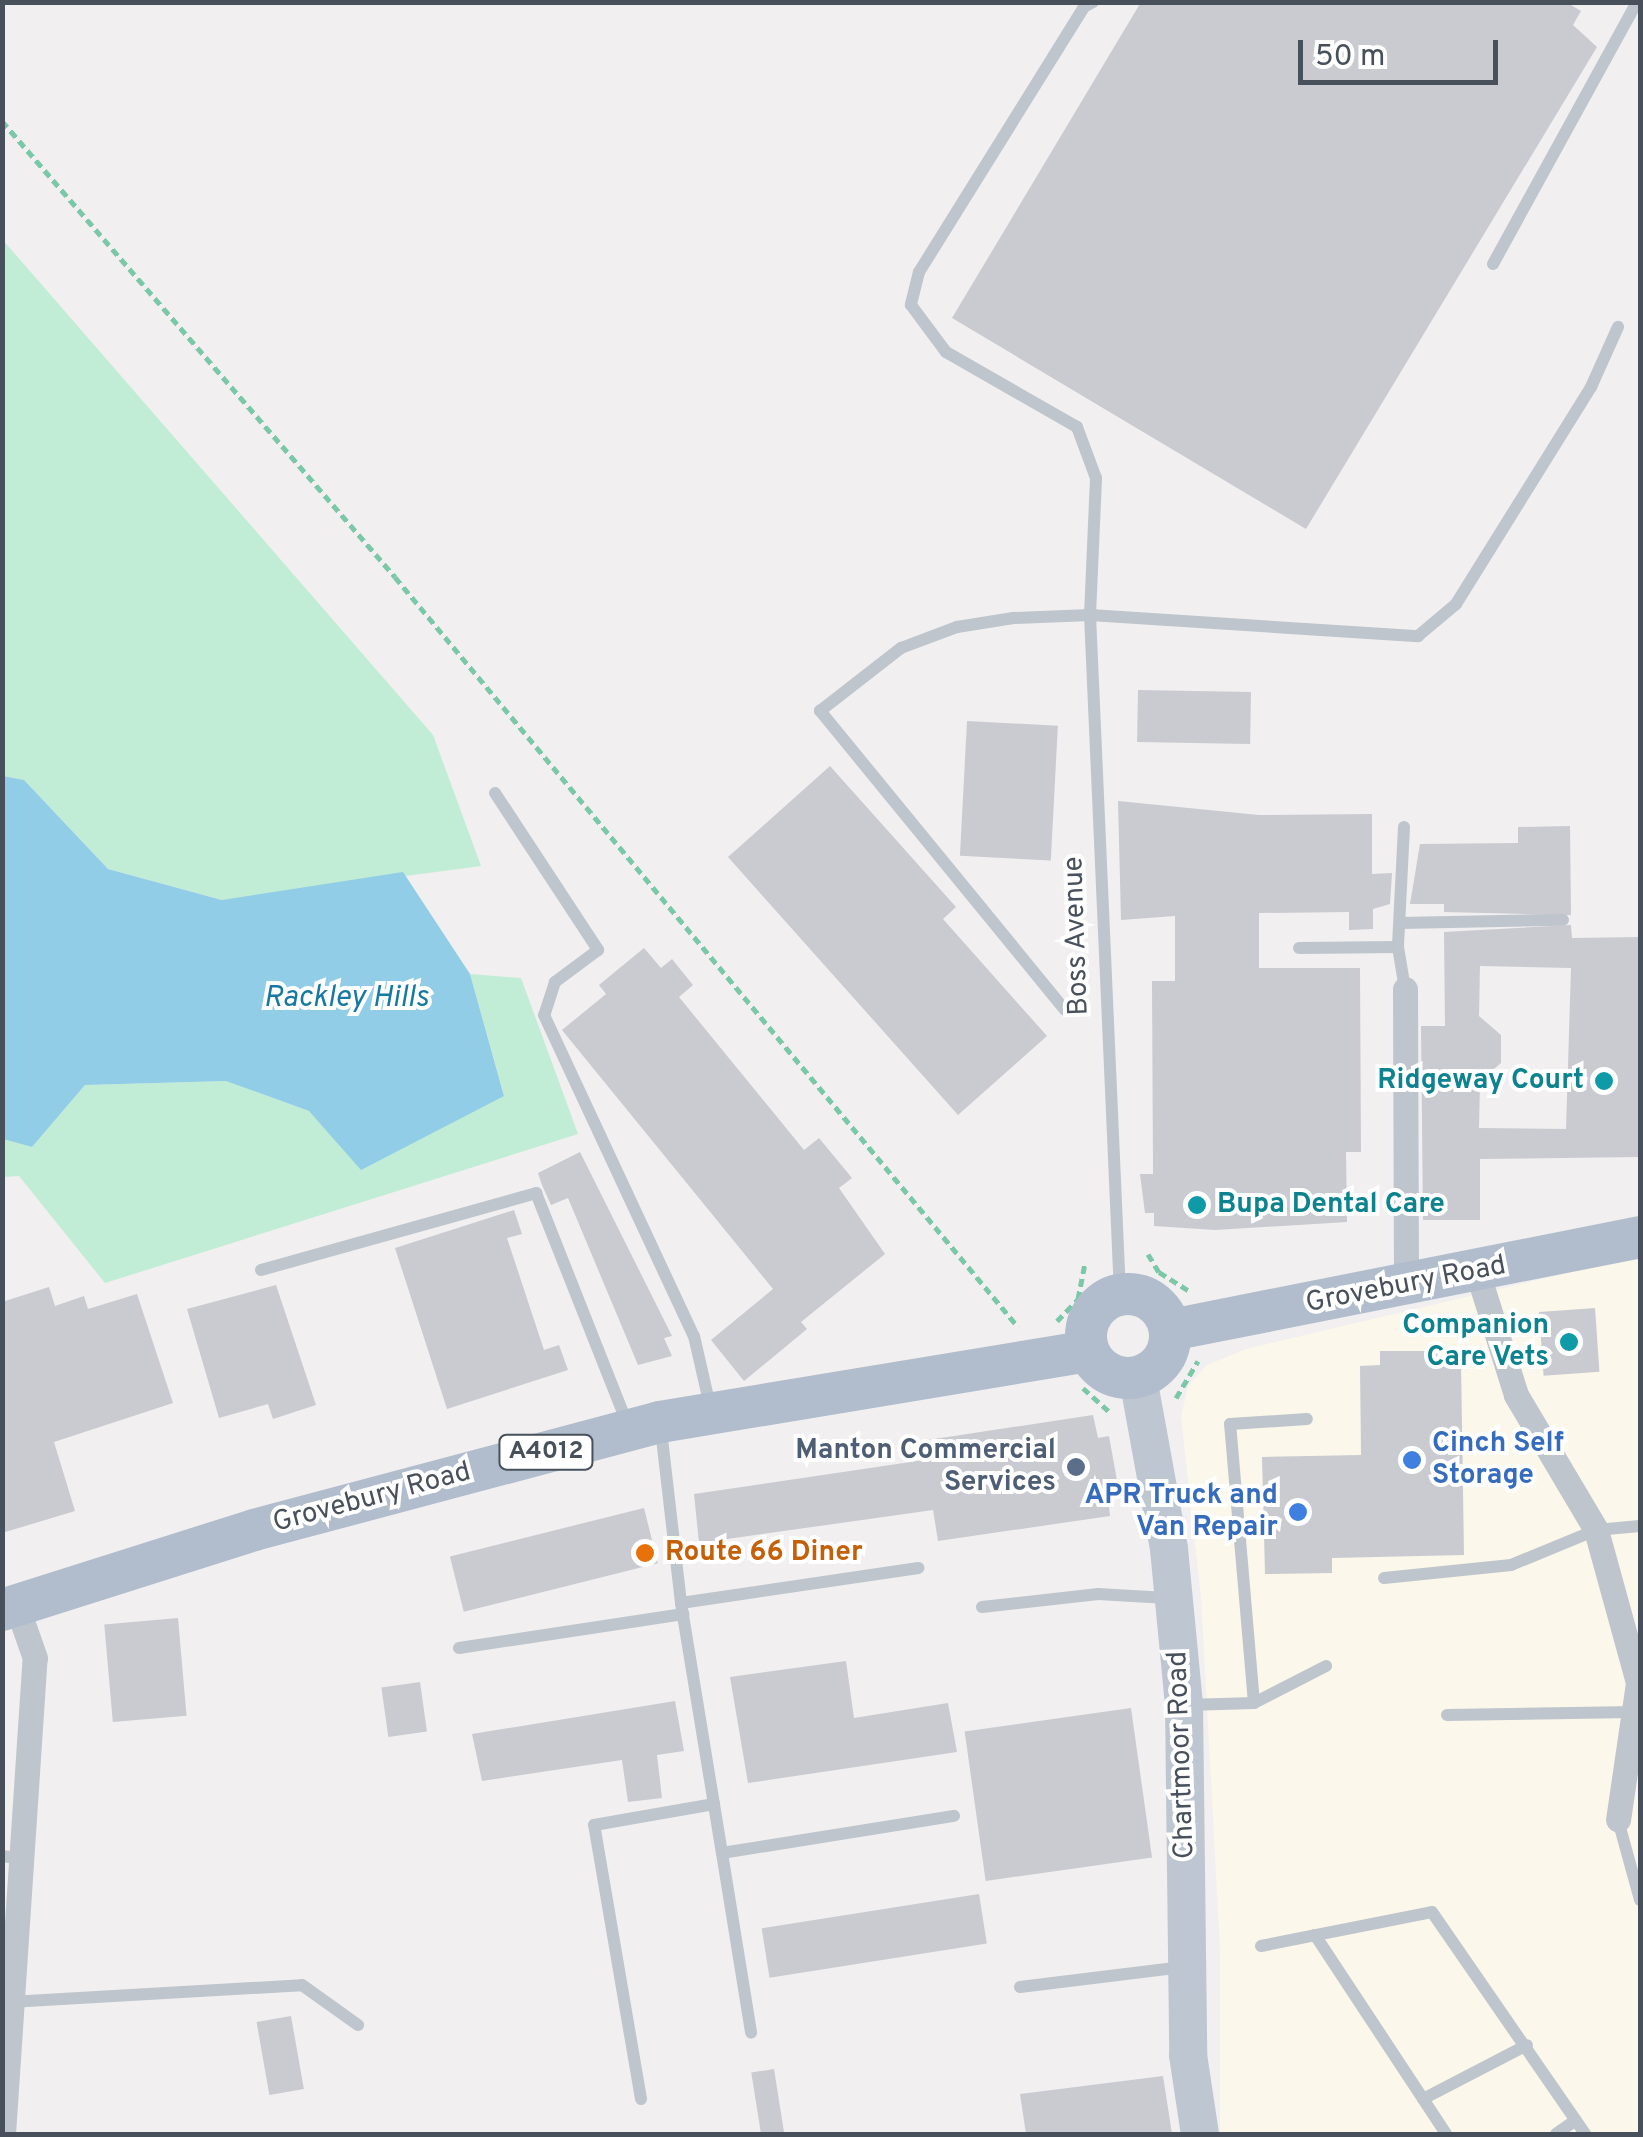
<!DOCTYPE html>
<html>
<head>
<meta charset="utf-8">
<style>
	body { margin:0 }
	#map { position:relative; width:1643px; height:2137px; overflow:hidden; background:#f1efef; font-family:Overpass,sans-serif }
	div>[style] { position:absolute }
	.commercial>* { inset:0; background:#fbf7ea }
	.green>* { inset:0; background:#c1ecd5 }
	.water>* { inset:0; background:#91cde6 }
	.building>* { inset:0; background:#c9cbd1; transform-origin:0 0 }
	.path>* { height:5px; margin-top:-2.5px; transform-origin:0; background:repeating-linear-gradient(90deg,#7bc8a8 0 8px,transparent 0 13px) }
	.lane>* { height:12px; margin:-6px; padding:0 6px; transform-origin:6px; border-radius:6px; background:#bec5cd }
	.street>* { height:25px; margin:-12.5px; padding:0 12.5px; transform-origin:12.5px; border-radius:12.5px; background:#bec5cd }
	.secondary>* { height:38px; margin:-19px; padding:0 19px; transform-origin:19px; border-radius:19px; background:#bec6d2 }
	.primary>* { height:42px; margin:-21px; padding:0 21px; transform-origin:21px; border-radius:21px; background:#b1bccc }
	.primary>.ring { margin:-21px; padding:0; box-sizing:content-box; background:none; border:42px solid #b1bccc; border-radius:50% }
	.dots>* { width:28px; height:28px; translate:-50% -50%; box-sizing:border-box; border:5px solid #fff; border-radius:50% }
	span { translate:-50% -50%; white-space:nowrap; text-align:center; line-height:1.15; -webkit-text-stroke:8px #fff; paint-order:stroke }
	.shield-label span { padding:2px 8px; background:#fff; border:2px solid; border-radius:8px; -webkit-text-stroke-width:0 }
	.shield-label { font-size:25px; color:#48515b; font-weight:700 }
	.street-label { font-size:28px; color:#48515b }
	.culture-label { font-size:28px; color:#0d838f; font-weight:700 }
	.right { translate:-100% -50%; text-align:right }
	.left { translate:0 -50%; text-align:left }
	.shop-label { font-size:28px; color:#366cbe; font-weight:700 }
	.service-label { font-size:28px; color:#4e5e75; font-weight:700 }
	.food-label { font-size:28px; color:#c56008; font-weight:700 }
	.water-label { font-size:30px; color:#1679a1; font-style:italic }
	.frame { position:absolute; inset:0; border:5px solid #48515b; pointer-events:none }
	.scale { position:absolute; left:1298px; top:40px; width:200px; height:45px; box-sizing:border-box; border:5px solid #48515b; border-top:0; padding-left:12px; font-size:30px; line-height:35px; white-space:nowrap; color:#48515b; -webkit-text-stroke:8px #fff; paint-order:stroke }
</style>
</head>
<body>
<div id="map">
	<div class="commercial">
		<div style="clip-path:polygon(1639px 1256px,1640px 2134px,1220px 2134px,1220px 1948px,1201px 1597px,1181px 1417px,1188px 1386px,1207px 1365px,1246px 1349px)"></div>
	</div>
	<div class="green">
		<div style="clip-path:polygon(2px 239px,433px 735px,481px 866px,223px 900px,108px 869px,24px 780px,3px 776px)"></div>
		<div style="clip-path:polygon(470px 974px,521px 978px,578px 1134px,105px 1283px,19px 1176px,3px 1177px,3px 1139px,32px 1147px,85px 1085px,227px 1081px,309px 1111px,504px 1095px)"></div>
	</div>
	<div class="water">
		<div style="clip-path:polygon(3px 776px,24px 780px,108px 869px,222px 900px,403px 872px,470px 974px,504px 1096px,361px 1170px,309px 1111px,226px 1081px,85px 1085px,32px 1147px,3px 1139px)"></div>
	</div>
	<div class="building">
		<div style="clip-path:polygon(1141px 2px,1566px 2px,1581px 11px,1573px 25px,1597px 47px,1306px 529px,952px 318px)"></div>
		<div style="left:1138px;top:690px;width:113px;height:52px;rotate:1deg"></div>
		<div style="left:967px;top:721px;width:91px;height:135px;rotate:3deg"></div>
		<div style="clip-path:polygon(830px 766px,956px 907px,943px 919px,1047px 1036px,958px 1115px,728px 857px)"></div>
		<div style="clip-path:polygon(1118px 801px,1259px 815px,1372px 814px,1372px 874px,1392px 873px,1390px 904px,1373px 909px,1373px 929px,1349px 930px,1349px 912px,1259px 913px,1259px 968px,1360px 968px,1361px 1152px,1346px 1152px,1347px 1222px,1215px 1230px,1154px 1226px,1154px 1213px,1145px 1213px,1140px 1174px,1153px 1174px,1152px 981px,1175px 981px,1175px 916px,1121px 920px)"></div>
		<div style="clip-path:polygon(1570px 826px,1571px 915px,1444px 912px,1444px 904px,1410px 904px,1420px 844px,1518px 843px,1518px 827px)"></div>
		<div style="clip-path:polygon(evenodd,1571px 925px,1572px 938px,1640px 937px,1640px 1157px,1480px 1159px,1480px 1220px,1423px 1220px,1421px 1026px,1445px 1026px,1444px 932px,1571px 925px,1480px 966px,1571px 968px,1566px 1129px,1479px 1128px,1480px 1081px,1501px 1063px,1501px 1035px,1479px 1016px,1480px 966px)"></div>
		<div style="clip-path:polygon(644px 948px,661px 968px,672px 959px,693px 985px,679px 997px,804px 1150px,819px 1138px,852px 1178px,839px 1188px,885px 1254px,801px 1322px,807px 1329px,744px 1381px,711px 1340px,773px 1289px,562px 1030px,606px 994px,599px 985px)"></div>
		<div style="clip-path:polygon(580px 1152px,672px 1336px,664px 1338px,672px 1356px,638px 1365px,568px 1198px,551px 1205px,542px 1185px,538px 1173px)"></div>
		<div style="clip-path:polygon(514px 1210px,522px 1234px,507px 1238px,544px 1350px,559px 1345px,568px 1370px,447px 1409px,395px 1248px)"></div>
		<div style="clip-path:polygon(276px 1285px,316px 1405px,273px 1419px,268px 1404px,219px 1418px,187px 1309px)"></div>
		<div style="clip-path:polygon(49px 1287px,55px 1306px,84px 1296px,88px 1309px,137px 1294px,173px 1403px,54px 1442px,75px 1511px,2px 1533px,2px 1302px)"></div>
		<div style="left:1595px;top:1308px;width:64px;height:56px;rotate:86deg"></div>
		<div style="clip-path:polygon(1380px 1351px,1440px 1351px,1440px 1362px,1461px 1362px,1464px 1555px,1332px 1558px,1332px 1573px,1265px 1574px,1262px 1457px,1361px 1455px,1360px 1366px,1380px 1365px)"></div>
		<div style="clip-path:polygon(1093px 1415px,1098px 1438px,1109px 1436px,1118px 1486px,1107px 1488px,1110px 1516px,938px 1541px,933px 1510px,699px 1543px,694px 1494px,924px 1460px,921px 1441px)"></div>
		<div style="left:644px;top:1508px;width:57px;height:200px;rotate:76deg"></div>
		<div style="left:178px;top:1618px;width:98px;height:74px;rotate:85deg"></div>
		<div style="clip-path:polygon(846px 1661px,854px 1718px,948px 1703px,957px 1752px,748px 1783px,730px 1677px)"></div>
		<div style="left:420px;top:1682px;width:50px;height:39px;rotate:82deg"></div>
		<div style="clip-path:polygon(675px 1701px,684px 1751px,657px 1755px,662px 1798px,628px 1802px,622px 1760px,482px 1781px,472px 1734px)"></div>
		<div style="left:1131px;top:1708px;width:151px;height:168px;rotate:82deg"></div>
		<div style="left:979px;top:1894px;width:50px;height:220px;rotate:81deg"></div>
		<div style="left:291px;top:2016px;width:74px;height:35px;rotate:80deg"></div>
		<div style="left:774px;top:2069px;width:66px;height:23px;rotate:81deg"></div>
		<div style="clip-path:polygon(1163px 2076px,1172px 2134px,1026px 2134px,1020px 2094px)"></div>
	</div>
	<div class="path">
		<div style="left:2px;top:121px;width:602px;rotate:49.24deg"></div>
		<div style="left:395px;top:577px;width:975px;rotate:50.28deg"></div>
		<div style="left:1148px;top:1254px;width:21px;rotate:59deg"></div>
		<div style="left:1159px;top:1272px;width:36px;rotate:32deg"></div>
		<div style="left:1057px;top:1321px;width:30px;rotate:-46deg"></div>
		<div style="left:1078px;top:1299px;width:38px;rotate:-79deg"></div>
		<div style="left:1083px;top:1388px;width:38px;rotate:42deg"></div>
		<div style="left:1176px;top:1398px;width:43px;rotate:-59.3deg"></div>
	</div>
	<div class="lane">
		<div style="left:1093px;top:2px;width:10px;rotate:151deg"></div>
		<div style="left:1084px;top:7px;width:312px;rotate:121.9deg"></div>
		<div style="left:919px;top:272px;width:34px;rotate:104deg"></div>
		<div style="left:911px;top:305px;width:59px;rotate:53.3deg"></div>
		<div style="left:946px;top:352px;width:151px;rotate:29.8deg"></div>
		<div style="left:1077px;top:427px;width:54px;rotate:69.6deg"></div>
		<div style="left:1096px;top:478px;width:137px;rotate:92.5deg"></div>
		<div style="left:1090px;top:615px;width:680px;rotate:87.47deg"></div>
		<div style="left:1493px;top:264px;width:299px;rotate:-61.2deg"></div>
		<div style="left:495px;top:793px;width:188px;rotate:56.7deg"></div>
		<div style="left:598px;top:950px;width:54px;rotate:143.3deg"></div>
		<div style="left:555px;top:982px;width:35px;rotate:108deg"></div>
		<div style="left:544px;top:1015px;width:354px;rotate:65deg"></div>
		<div style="left:694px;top:1336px;width:72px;rotate:77.1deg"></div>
		<div style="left:1404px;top:827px;width:120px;rotate:92.9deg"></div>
		<div style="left:1398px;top:947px;width:43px;rotate:80.5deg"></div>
		<div style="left:1400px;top:923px;width:163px;rotate:-1.1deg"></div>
		<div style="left:1299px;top:948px;width:99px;rotate:-0.6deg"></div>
		<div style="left:1065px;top:1010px;width:387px;rotate:-129.3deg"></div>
		<div style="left:820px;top:711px;width:103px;rotate:-37.9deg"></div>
		<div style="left:901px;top:648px;width:60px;rotate:-20.6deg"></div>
		<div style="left:957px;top:627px;width:57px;rotate:-9.1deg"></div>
		<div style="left:1013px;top:618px;width:77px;rotate:-2.2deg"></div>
		<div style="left:1090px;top:615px;width:329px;rotate:3.7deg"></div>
		<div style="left:1418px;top:636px;width:50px;rotate:-40.1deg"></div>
		<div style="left:1456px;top:604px;width:256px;rotate:-58.1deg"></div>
		<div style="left:1591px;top:387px;width:66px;rotate:-65.8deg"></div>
		<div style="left:261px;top:1270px;width:286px;rotate:-15.6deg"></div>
		<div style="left:536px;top:1193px;width:247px;rotate:68.4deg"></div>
		<div style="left:661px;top:1430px;width:174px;rotate:83.4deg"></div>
		<div style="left:681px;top:1603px;width:253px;rotate:80.7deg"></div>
		<div style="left:722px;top:1853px;width:235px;rotate:-9.1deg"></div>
		<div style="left:1384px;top:1578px;width:128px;rotate:-5.8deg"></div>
		<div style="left:1511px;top:1565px;width:92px;rotate:-22.4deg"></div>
		<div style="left:1596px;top:1530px;width:44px;rotate:-5.2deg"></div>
		<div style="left:681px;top:1603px;width:240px;rotate:-8.4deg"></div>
		<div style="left:982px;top:1607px;width:117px;rotate:-6.4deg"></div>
		<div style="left:1098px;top:1594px;width:69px;rotate:3.3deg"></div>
		<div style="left:459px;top:1648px;width:227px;rotate:-8.6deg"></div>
		<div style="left:1254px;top:1703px;width:280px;rotate:-94.9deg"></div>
		<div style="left:1230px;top:1424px;width:77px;rotate:-3.7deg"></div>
		<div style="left:1187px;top:1705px;width:67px;rotate:-1.7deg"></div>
		<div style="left:1254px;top:1703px;width:81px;rotate:-27.2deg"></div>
		<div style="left:1447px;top:1715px;width:187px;rotate:-0.9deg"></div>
		<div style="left:1618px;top:1820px;width:83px;rotate:74.6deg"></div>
		<div style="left:722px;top:1853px;width:182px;rotate:80.8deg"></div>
		<div style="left:2px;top:1856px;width:21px;rotate:8deg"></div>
		<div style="left:1315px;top:1935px;width:238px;rotate:56.6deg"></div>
		<div style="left:1261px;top:1946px;width:174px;rotate:-11.2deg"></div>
		<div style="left:1432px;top:1912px;width:270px;rotate:55.4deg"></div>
		<div style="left:1020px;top:1987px;width:164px;rotate:-7deg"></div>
		<div style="left:10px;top:2002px;width:292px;rotate:-3.3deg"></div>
		<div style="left:302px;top:1985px;width:69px;rotate:35.5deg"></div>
		<div style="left:641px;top:2099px;width:278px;rotate:-99.7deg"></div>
		<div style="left:594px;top:1825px;width:122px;rotate:-9.9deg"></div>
		<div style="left:1423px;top:2099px;width:117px;rotate:-27.4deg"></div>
		<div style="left:1556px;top:2134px;width:24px;rotate:-35deg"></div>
	</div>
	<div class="street">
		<div style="left:1405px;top:989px;width:297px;rotate:89.8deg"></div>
		<div style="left:1477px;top:1271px;width:130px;rotate:72.5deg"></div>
		<div style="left:1516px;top:1395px;width:157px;rotate:59.3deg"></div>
		<div style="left:1596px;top:1530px;width:159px;rotate:74.6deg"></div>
		<div style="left:1638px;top:1683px;width:138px;rotate:98.3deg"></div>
		<div style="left:3px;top:2134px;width:477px;rotate:-86.2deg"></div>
		<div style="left:35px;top:1658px;width:57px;rotate:-109.4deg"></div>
	</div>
	<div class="secondary">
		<div style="left:1138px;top:1378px;width:174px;rotate:79.7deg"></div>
		<div style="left:1169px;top:1549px;width:157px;rotate:84.5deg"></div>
		<div style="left:1184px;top:1705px;width:350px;rotate:89.3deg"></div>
		<div style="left:1188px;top:2055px;width:80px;rotate:81.4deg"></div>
	</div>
	<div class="primary">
		<div class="ring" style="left:1086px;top:1294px;width:42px;height:42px"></div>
		<div style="left:1171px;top:1330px;width:478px;rotate:-11.2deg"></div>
		<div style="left:2px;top:1610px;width:264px;rotate:-17.6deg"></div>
		<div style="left:254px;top:1530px;width:420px;rotate:-14.9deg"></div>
		<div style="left:660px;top:1422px;width:434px;rotate:-9.4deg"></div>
	</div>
	<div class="dots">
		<div style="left:1604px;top:1081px;background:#0f9aa8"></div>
		<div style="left:1197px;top:1205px;background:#0f9aa8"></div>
		<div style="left:1569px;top:1342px;background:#0f9aa8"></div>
		<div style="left:1412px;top:1460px;background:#3f7fe0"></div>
		<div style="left:1076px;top:1467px;background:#5c6f8a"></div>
		<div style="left:1298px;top:1512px;background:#3f7fe0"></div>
		<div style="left:645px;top:1553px;background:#e8710a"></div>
	</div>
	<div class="shield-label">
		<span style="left:546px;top:1452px">A4012</span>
	</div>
	<div class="street-label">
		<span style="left:1077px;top:936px;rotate:-92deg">Boss Avenue</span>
		<span style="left:1406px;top:1285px;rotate:-11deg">Grovebury Road</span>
		<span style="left:372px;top:1498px;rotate:-15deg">Grovebury Road</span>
		<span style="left:1182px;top:1755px;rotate:-92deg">Chartmoor Road</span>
	</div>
	<div class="culture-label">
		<span class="right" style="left:1584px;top:1081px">Ridgeway Court</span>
		<span class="left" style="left:1217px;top:1205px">Bupa Dental Care</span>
		<span class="right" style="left:1549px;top:1342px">Companion<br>Care Vets</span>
	</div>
	<div class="shop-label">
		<span class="left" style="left:1432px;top:1460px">Cinch Self<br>Storage</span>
		<span class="right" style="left:1278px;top:1512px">APR Truck and<br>Van Repair</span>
	</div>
	<div class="service-label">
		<span class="right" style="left:1056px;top:1467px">Manton Commercial<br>Services</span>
	</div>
	<div class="food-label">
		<span class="left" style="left:665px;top:1553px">Route 66 Diner</span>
	</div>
	<div class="water-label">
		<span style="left:346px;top:999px">Rackley Hills</span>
	</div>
	<div class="frame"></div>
	<div class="scale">50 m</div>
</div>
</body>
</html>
